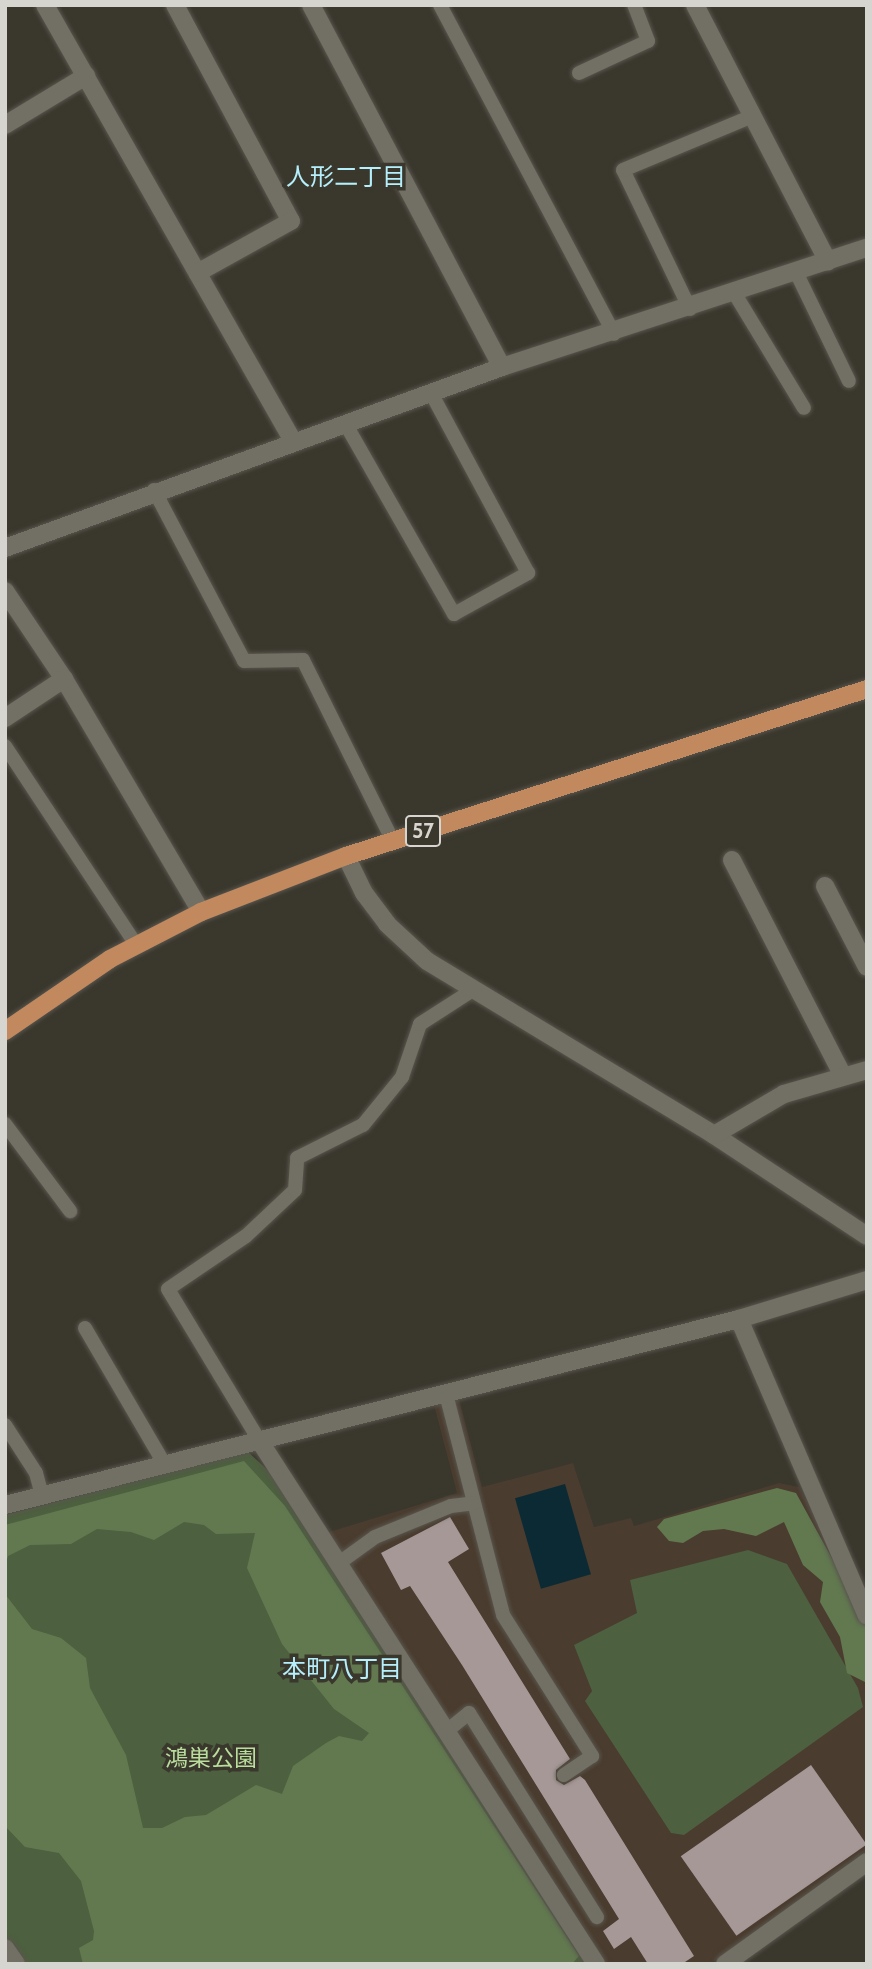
<!DOCTYPE html>
<html>
<head>
<meta charset="utf-8">
<style>
	body { margin:0 }
	#map { position:relative; width:872px; height:1969px; overflow:hidden; background:#3a372d; font-family:Cabin,"Noto Sans JP",sans-serif }
	div>[style] { position:absolute }
	.education>* { inset:0; background:#4a3c2e }
	.green>* { inset:0; background:#4d603f }
	.forest>* { inset:0; background:#627950 }
	.water>* { inset:0; background:#0c2a34; transform-origin:0 0 }
	.building>* { inset:0; background:#a69897; transform-origin:0 0 }
	.roads { filter:drop-shadow(0 0 2px #58554d) drop-shadow(0 0 2px #58554d) }
	.lane>* { height:14px; margin:-7px; padding:0 7px; transform-origin:7px; border-radius:7px; background:#726f64 }
	.street>* { height:18px; margin:-9px; padding:0 9px; transform-origin:9px; border-radius:9px; background:#726f64 }
	.primary>* { height:18px; margin:-9px; padding:0 9px; transform-origin:9px; border-radius:9px; background:#c2895e }
	span { translate:-50% -50%; white-space:nowrap; text-align:center; line-height:1.15; -webkit-text-stroke:7px #3a372d; paint-order:stroke }
	.shield-label span { padding:2px 5px; background:#3a372d; border:2px solid; border-radius:5px; -webkit-text-stroke-width:0 }
	.shield-label { font-size:21px; color:#d7d5cf; font-weight:700 }
	.park-label { font-size:23px; color:#bade9c }
	.neighbourhood-label { font-size:24px; color:#b6effc }
	.frame { position:absolute; inset:0; border:7px solid #d7d5cf; pointer-events:none }
</style>
</head>
<body>
<div id="map">
	<div class="education">
		<div style="clip-path:polygon(459px 1399px,482px 1487px,573px 1463px,594px 1527px,631px 1518px,634px 1526px,779px 1483px,799px 1487px,867px 1616px,867px 1850px,710px 1964px,601px 1964px,329px 1532px,457px 1493px,434px 1405px)"></div>
	</div>
	<div class="green">
		<div style="clip-path:polygon(248px 1452px,273px 1475px,591px 1964px,94px 1964px,90px 1958px,80px 1964px,21px 1964px,5px 1939px,5px 1515px)"></div>
		<div style="clip-path:polygon(748px 1550px,787px 1564px,858px 1688px,863px 1707px,684px 1835px,671px 1833px,585px 1701px,592px 1691px,574px 1645px,637px 1613px,630px 1580px)"></div>
	</div>
	<div class="forest">
		<div style="clip-path:polygon(244px 1461px,285px 1506px,579px 1956px,572px 1964px,83px 1964px,79px 1948px,93px 1940px,94px 1931px,81px 1881px,59px 1853px,25px 1847px,5px 1826px,5px 1594px,32px 1629px,61px 1638px,86px 1658px,90px 1688px,126px 1755px,143px 1828px,162px 1828px,185px 1817px,206px 1815px,256px 1785px,282px 1794px,293px 1766px,326px 1743px,339px 1736px,362px 1741px,369px 1733px,334px 1709px,282px 1644px,247px 1568px,255px 1533px,216px 1534px,204px 1525px,184px 1522px,154px 1540px,131px 1532px,97px 1529px,71px 1544px,30px 1545px,8px 1556px,5px 1566px,5px 1525px)"></div>
		<div style="clip-path:polygon(777px 1488px,796px 1493px,867px 1622px,867px 1683px,847px 1673px,840px 1637px,820px 1602px,823px 1582px,803px 1565px,784px 1522px,756px 1536px,724px 1529px,703px 1531px,683px 1543px,669px 1541px,657px 1527px,664px 1519px)"></div>
	</div>
	<div class="water">
		<div style="left:565px;top:1484px;width:94px;height:52px;rotate:74deg"></div>
	</div>
	<div class="building">
		<div style="clip-path:polygon(450px 1517px,469px 1549px,448px 1562px,570px 1759px,556px 1770px,556px 1780px,564px 1785px,580px 1776px,585px 1780px,694px 1956px,682px 1964px,648px 1964px,631px 1937px,614px 1949px,603px 1931px,619px 1919px,462px 1665px,410px 1586px,401px 1590px,381px 1553px)"></div>
		<div style="left:811px;top:1765px;width:97px;height:159px;rotate:55deg"></div>
	</div>
	<div class="roads">
		<div class="lane">
			<div style="left:440px;top:5px;width:372px;rotate:62.1deg"></div>
			<div style="left:579px;top:73px;width:76px;rotate:-24.9deg"></div>
			<div style="left:648px;top:41px;width:39px;rotate:-111deg"></div>
			<div style="left:796px;top:272px;width:121px;rotate:64.1deg"></div>
			<div style="left:735px;top:294px;width:133px;rotate:58.8deg"></div>
			<div style="left:690px;top:309px;width:154px;rotate:-115.7deg"></div>
			<div style="left:623px;top:170px;width:141px;rotate:-22.6deg"></div>
			<div style="left:345px;top:423px;width:220px;rotate:60.3deg"></div>
			<div style="left:454px;top:614px;width:85px;rotate:-29deg"></div>
			<div style="left:528px;top:573px;width:204px;rotate:-118.3deg"></div>
			<div style="left:154px;top:490px;width:193px;rotate:62.2deg"></div>
			<div style="left:244px;top:661px;width:59px;rotate:-1deg"></div>
			<div style="left:303px;top:660px;width:202px;rotate:63.6deg"></div>
			<div style="left:5px;top:746px;width:238px;rotate:56.6deg"></div>
			<div style="left:5px;top:1124px;width:109px;rotate:53.2deg"></div>
			<div style="left:85px;top:1328px;width:156px;rotate:59.7deg"></div>
			<div style="left:446px;top:1394px;width:228px;rotate:75.5deg"></div>
			<div style="left:503px;top:1615px;width:167px;rotate:57.7deg"></div>
			<div style="left:592px;top:1756px;width:34px;rotate:146deg"></div>
			<div style="left:5px;top:1425px;width:57px;rotate:57.1deg"></div>
			<div style="left:36px;top:1473px;width:23px;rotate:75deg"></div>
			<div style="left:259px;top:1440px;width:176px;rotate:-121.1deg"></div>
			<div style="left:168px;top:1289px;width:94px;rotate:-34.2deg"></div>
			<div style="left:246px;top:1236px;width:67px;rotate:-43.2deg"></div>
			<div style="left:295px;top:1190px;width:32px;rotate:-86deg"></div>
			<div style="left:297px;top:1158px;width:74px;rotate:-26.6deg"></div>
			<div style="left:363px;top:1125px;width:62px;rotate:-50.9deg"></div>
			<div style="left:402px;top:1077px;width:56px;rotate:-71.2deg"></div>
			<div style="left:420px;top:1024px;width:63px;rotate:-32.7deg"></div>
			<div style="left:339px;top:1563px;width:44px;rotate:-35.8deg"></div>
			<div style="left:375px;top:1537px;width:82px;rotate:-22.2deg"></div>
			<div style="left:451px;top:1506px;width:23px;rotate:-7deg"></div>
			<div style="left:448px;top:1730px;width:27px;rotate:-39deg"></div>
			<div style="left:469px;top:1713px;width:241px;rotate:57.9deg"></div>
		</div>
		<div class="street">
			<div style="left:45px;top:5px;width:502px;rotate:60.37deg"></div>
			<div style="left:175px;top:5px;width:245px;rotate:61.8deg"></div>
			<div style="left:291px;top:221px;width:107px;rotate:151deg"></div>
			<div style="left:311px;top:5px;width:409px;rotate:62.2deg"></div>
			<div style="left:695px;top:5px;width:289px;rotate:62.6deg"></div>
			<div style="left:5px;top:125px;width:95px;rotate:-31.2deg"></div>
			<div style="left:5px;top:548px;width:529px;rotate:-20.01deg"></div>
			<div style="left:502px;top:367px;width:384px;rotate:-18.1deg"></div>
			<div style="left:5px;top:591px;width:106px;rotate:56.2deg"></div>
			<div style="left:64px;top:679px;width:270px;rotate:59.5deg"></div>
			<div style="left:5px;top:718px;width:71px;rotate:-33.5deg"></div>
			<div style="left:346px;top:856px;width:41px;rotate:64.1deg"></div>
			<div style="left:364px;top:893px;width:39px;rotate:53deg"></div>
			<div style="left:387px;top:924px;width:54px;rotate:42.8deg"></div>
			<div style="left:427px;top:961px;width:336px;rotate:31.2deg"></div>
			<div style="left:714px;top:1135px;width:183px;rotate:33.4deg"></div>
			<div style="left:732px;top:860px;width:243px;rotate:62.8deg"></div>
			<div style="left:825px;top:886px;width:91px;rotate:62.6deg"></div>
			<div style="left:714px;top:1135px;width:81px;rotate:-30.4deg"></div>
			<div style="left:784px;top:1094px;width:86px;rotate:-16.1deg"></div>
			<div style="left:739px;top:1319px;width:323px;rotate:66.7deg"></div>
			<div style="left:259px;top:1440px;width:623px;rotate:57.25deg"></div>
			<div style="left:5px;top:1505px;width:757px;rotate:-14.22deg"></div>
			<div style="left:739px;top:1319px;width:134px;rotate:-16.9deg"></div>
			<div style="left:5px;top:1948px;width:19px;rotate:55deg"></div>
			<div style="left:725px;top:1964px;width:175px;rotate:-35.7deg"></div>
		</div>
		<div class="primary">
			<div style="left:5px;top:1031px;width:127px;rotate:-34.4deg"></div>
			<div style="left:110px;top:959px;width:102px;rotate:-27.3deg"></div>
			<div style="left:201px;top:912px;width:155px;rotate:-21.1deg"></div>
			<div style="left:346px;top:856px;width:547px;rotate:-17.77deg"></div>
		</div>
	</div>
	<div class="shield-label">
		<span style="left:423px;top:831px">57</span>
	</div>
	<div class="park-label">
		<span style="left:211px;top:1758px">鴻巣公園</span>
	</div>
	<div class="neighbourhood-label">
		<span style="left:346px;top:177px">人形二丁目</span>
		<span style="left:342px;top:1669px">本町八丁目</span>
	</div>
	<div class="frame"></div>
</div>
</body>
</html>
